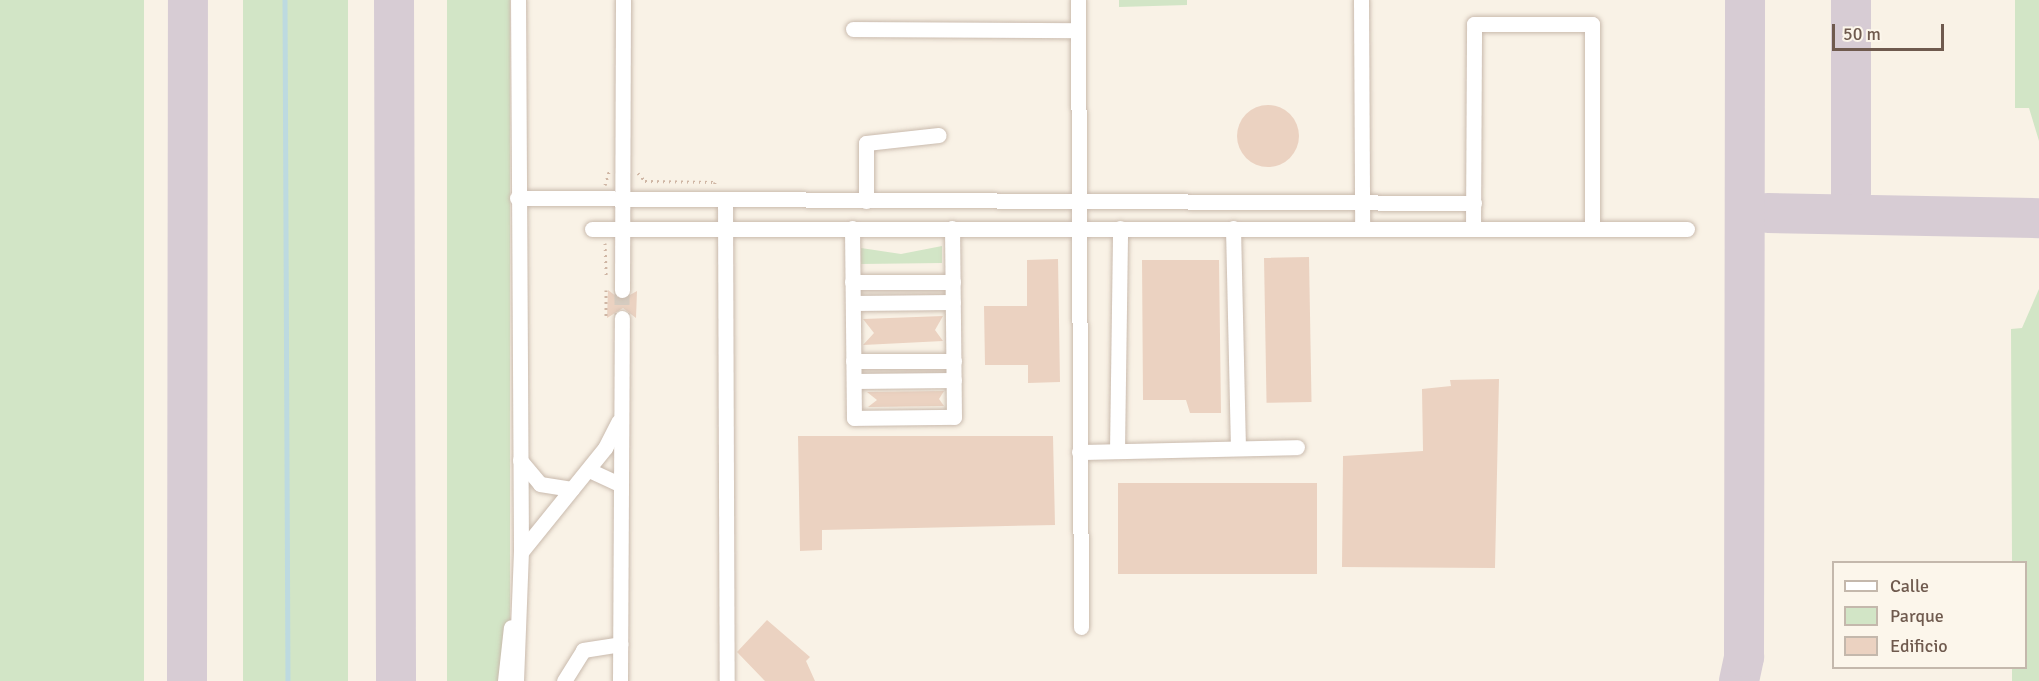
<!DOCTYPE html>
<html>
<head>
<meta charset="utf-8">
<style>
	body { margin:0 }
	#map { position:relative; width:2039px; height:681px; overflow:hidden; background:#f9f2e6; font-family:Signika,sans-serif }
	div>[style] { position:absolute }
	.green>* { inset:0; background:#d2e5c6; transform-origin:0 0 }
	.stream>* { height:4.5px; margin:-2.25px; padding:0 2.25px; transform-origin:2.25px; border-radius:2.25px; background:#bddae0 }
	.taxiway>* { height:40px; margin:-20px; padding:0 20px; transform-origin:20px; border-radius:20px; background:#d7ccd4 }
	.building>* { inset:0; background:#ebd2c1; transform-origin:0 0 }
	.round { border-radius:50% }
	.minor-tunnel>* { height:15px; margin-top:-7.5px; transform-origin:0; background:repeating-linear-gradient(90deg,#d6ccc0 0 15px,transparent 0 23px) }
	.path>* { height:3px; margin-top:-1.5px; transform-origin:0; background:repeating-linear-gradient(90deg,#cfb6a4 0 1.5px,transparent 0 6px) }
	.roads { filter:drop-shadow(0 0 2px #c9baad) drop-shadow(0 0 2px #c9baad) }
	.minor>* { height:15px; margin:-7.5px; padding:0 7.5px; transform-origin:7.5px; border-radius:7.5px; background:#fff }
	span { translate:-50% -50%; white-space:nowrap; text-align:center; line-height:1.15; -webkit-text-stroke:4.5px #fcf6eb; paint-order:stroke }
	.legend { position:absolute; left:1832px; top:561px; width:195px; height:108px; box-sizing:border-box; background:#fcf6eb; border:2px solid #c4b8ac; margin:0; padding:8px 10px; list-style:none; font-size:18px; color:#6f5a4e }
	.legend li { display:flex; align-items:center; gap:12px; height:30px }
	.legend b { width:30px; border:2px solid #c4b8ac }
	.scale { position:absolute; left:1832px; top:24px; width:112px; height:27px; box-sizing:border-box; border:3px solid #6f5a4e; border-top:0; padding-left:8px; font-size:18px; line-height:21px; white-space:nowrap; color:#6f5a4e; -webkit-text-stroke:4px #fcf6eb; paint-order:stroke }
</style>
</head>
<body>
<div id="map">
	<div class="green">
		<div style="left:0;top:0;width:144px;height:681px"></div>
		<div style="left:243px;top:0;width:105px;height:681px"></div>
		<div style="left:447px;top:0;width:63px;height:681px"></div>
		<div style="clip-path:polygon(1119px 0,1187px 0,1187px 5px,1119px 7px)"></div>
		<div style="clip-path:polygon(2015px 0,2039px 0,2039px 141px,2029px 108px,2015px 108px)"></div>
		<div style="clip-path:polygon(942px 246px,942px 263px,861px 264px,861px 248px,901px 254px)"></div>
		<div style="clip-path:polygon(2039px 289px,2039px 681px,2012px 681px,2012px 668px,2026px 668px,2026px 562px,2012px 562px,2011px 329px,2022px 328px)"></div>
	</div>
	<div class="stream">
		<div style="left:285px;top:0;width:681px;rotate:89.75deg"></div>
	</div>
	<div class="taxiway">
		<div style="left:394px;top:0;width:681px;rotate:89.83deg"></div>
		<div style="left:1851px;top:194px;width:194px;rotate:-90deg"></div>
		<div style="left:1768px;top:213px;width:271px;rotate:1.1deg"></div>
		<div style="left:187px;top:681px;width:681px;rotate:-89.92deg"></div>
		<div style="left:1739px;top:681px;width:25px;rotate:-78deg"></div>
		<div style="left:1744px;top:657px;width:657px;rotate:-89.91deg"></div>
	</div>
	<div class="building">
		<div class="round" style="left:1237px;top:105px;width:62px;height:62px"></div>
		<div style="left:1309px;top:257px;width:145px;height:45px;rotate:89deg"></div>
		<div style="clip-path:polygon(1058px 259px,1060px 382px,1028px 383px,1028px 365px,985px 365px,984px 306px,1027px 306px,1027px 260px)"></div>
		<div style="clip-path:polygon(1142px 260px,1219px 260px,1221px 413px,1190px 413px,1186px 400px,1143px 400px)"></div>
		<div style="clip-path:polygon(608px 290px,621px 300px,637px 291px,636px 318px,623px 308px,607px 318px)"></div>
		<div style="clip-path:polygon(943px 316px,935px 330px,943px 341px,863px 345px,874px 333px,863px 319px)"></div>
		<div style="clip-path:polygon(1499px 379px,1495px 568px,1342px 567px,1343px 456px,1423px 451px,1422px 389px,1451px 386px,1450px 380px)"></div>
		<div style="clip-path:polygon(944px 391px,939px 399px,944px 406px,868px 407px,877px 400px,867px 392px)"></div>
		<div style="clip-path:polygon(798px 436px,1053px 436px,1055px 525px,822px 530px,822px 550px,800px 551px)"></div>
		<div style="left:1118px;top:483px;width:199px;height:91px"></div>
		<div style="clip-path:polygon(767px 620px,810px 657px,806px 661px,815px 681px,765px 681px,737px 652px)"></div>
	</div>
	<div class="minor-tunnel">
		<div style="left:622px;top:290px;width:28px;rotate:90deg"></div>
	</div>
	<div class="path">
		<div style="left:638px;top:173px;width:11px;rotate:49deg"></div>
		<div style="left:645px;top:181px;width:70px;rotate:0.8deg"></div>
		<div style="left:715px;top:182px;width:5px;rotate:101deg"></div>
		<div style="left:605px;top:185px;width:14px;rotate:-73deg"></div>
		<div style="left:605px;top:243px;width:32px;rotate:88deg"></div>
		<div style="left:606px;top:290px;width:27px;rotate:90deg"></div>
	</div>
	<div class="roads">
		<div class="minor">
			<div style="left:1078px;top:0;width:627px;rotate:89.73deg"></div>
			<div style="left:1361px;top:0;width:225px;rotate:89.7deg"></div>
			<div style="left:853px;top:29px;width:224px;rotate:0.3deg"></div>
			<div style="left:517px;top:198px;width:957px;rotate:0.3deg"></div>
			<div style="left:725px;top:200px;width:481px;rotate:89.8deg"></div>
			<div style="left:866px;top:201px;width:58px;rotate:-90deg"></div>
			<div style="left:866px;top:143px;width:73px;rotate:-6.3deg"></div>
			<div style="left:852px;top:228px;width:190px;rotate:89.4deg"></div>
			<div style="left:854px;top:418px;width:100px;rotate:-0.6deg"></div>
			<div style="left:954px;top:417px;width:189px;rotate:-90.6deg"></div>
			<div style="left:1233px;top:228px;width:220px;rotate:88.7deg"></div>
			<div style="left:592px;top:229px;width:1095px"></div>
			<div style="left:1473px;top:229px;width:205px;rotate:-89.7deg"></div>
			<div style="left:1474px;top:24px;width:118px"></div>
			<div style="left:1592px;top:24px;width:205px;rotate:90deg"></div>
			<div style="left:852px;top:282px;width:101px"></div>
			<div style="left:622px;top:290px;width:290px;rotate:-89.8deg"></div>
			<div style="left:853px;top:303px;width:100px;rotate:-0.6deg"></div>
			<div style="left:853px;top:361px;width:101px"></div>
			<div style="left:854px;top:381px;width:100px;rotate:-0.6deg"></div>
			<div style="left:1117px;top:451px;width:223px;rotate:-89.2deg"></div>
			<div style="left:1079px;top:452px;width:218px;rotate:-1.3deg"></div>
			<div style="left:520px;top:460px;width:31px;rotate:50deg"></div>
			<div style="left:540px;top:484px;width:32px;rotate:9deg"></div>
			<div style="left:589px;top:470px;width:35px;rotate:25deg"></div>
			<div style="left:521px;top:552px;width:134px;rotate:-51.1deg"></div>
			<div style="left:605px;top:448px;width:30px;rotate:-63deg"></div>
			<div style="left:505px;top:681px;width:54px;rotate:-83.7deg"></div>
			<div style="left:516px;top:681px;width:131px;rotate:-87.8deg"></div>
			<div style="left:521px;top:550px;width:550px;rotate:-90.31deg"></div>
			<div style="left:564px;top:681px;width:36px;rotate:-58deg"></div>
			<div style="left:583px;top:650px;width:38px;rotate:-9deg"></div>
			<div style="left:620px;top:681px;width:363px;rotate:-89.7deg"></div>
		</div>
	</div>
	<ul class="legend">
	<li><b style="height:8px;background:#fff"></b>Calle</li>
	<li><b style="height:16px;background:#d2e5c6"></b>Parque</li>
	<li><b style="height:16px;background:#ebd2c1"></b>Edificio</li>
	</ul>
	<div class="scale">50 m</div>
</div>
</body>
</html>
